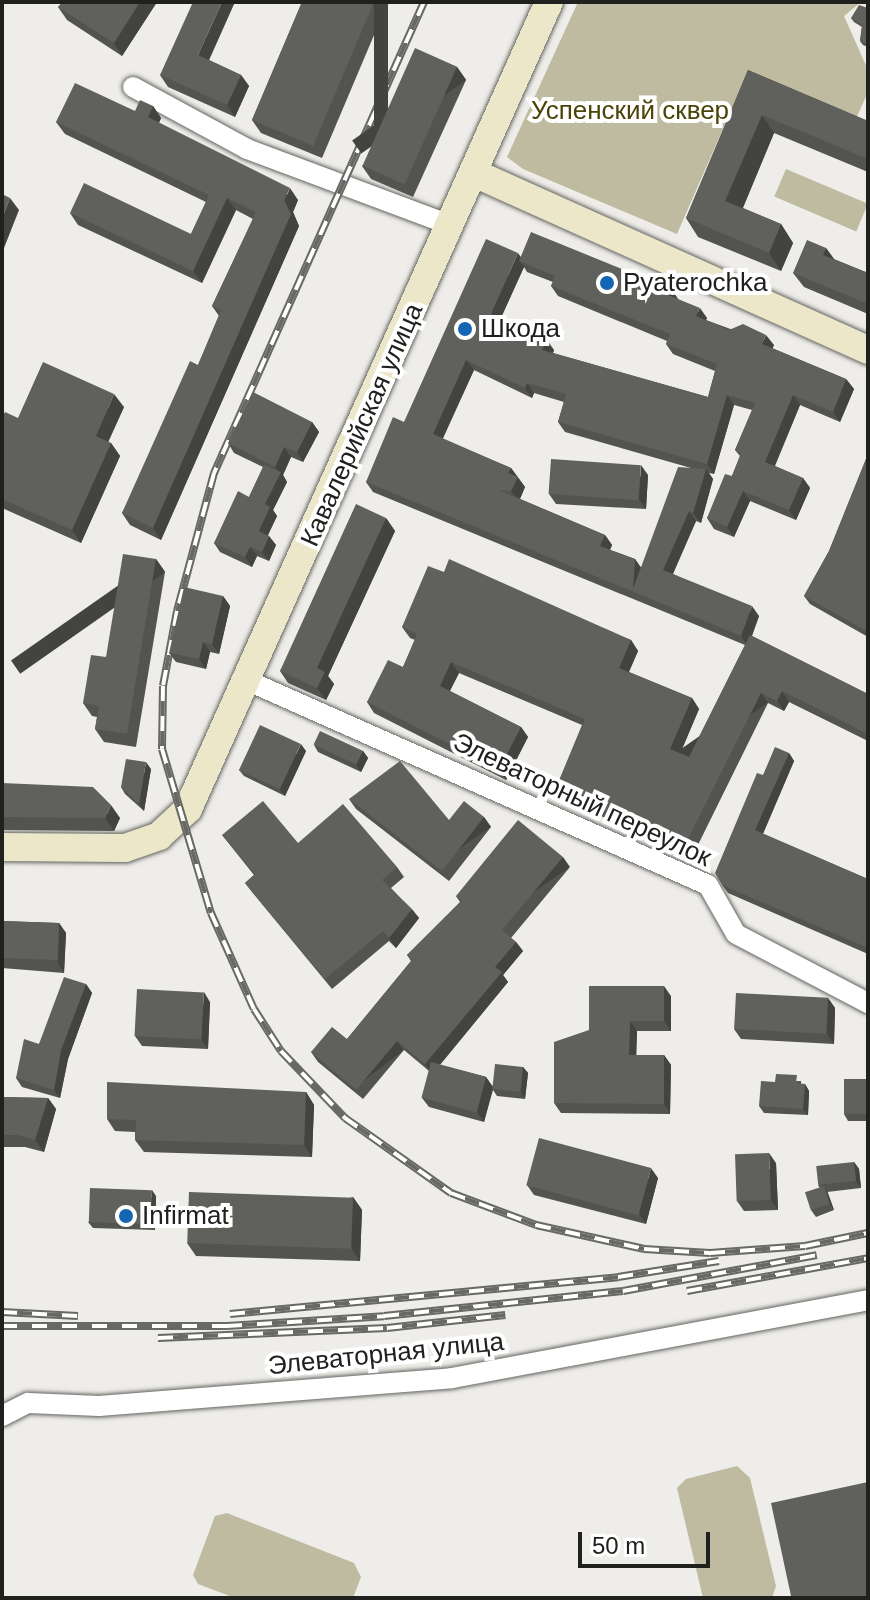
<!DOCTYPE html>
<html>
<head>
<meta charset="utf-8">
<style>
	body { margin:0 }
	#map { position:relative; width:870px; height:1600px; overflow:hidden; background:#eeede9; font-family:Arial,sans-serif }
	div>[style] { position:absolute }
	.green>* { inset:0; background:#bebba0; transform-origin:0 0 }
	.roads { filter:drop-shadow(0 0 2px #646461) drop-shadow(0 0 2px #646461) }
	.street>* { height:20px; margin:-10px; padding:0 10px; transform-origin:10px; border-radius:10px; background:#fff }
	.secondary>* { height:28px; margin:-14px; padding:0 14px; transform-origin:14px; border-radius:14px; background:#ebe7c8 }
	.rail>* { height:8px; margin-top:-4px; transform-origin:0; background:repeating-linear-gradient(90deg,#fff 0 15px,#686865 0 30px); box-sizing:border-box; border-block:2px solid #686865 }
	.wall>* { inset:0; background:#53534f }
	.shaded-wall>* { inset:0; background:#434340; transform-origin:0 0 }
	.building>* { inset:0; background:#60605c; transform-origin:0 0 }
	.dots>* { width:22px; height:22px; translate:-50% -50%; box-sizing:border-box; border:4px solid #fff; border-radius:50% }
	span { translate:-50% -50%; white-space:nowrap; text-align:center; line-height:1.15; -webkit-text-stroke:8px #fff; paint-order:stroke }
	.park-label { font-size:26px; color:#4a4408 }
	.poi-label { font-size:26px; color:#20201e }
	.left { translate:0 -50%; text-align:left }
	.street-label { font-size:26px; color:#20201e }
	.frame { position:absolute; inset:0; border:4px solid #20201e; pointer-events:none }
	.scale { position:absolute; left:578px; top:1532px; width:132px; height:36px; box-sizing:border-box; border:4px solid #20201e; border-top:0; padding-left:10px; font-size:24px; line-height:28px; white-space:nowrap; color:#20201e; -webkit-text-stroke:6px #fff; paint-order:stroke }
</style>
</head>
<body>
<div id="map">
	<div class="green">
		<div style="clip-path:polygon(578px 2px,861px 2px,844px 16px,868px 70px,868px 92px,855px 121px,746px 76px,677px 234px,523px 169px,507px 157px)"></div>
		<div style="left:786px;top:169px;width:89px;height:30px;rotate:23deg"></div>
		<div style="clip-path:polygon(737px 1466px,750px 1478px,776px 1586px,772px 1598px,703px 1598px,677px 1488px,686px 1479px)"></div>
		<div style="clip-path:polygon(227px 1513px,354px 1563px,361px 1577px,353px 1598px,235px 1598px,198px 1584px,193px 1575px,215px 1516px)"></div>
	</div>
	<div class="roads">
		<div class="street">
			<div style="left:133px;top:87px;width:130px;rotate:28.5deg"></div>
			<div style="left:247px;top:149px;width:217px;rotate:20.5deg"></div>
			<div style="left:246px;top:680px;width:505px;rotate:23.93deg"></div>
			<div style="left:708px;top:885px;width:56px;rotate:60.3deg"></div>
			<div style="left:736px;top:934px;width:149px;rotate:27.6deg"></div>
			<div style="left:2px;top:1416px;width:29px;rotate:-27deg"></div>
			<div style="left:28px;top:1403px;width:71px;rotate:2.4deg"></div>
			<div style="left:99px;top:1406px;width:354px;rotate:-4.5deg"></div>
			<div style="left:452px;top:1378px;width:423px;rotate:-10.6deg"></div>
		</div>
		<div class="secondary">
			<div style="left:474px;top:173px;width:432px;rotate:24.2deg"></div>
			<div style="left:2px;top:847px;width:123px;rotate:0.5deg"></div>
			<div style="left:125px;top:848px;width:36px;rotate:-19deg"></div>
			<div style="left:159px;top:836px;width:40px;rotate:-43deg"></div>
			<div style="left:188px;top:809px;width:884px;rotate:-65.9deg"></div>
		</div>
	</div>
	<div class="rail">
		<div style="left:424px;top:2px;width:516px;rotate:114.03deg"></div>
		<div style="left:214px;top:473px;width:143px;rotate:105deg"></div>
		<div style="left:177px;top:611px;width:76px;rotate:100.6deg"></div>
		<div style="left:163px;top:686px;width:63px;rotate:90.9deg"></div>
		<div style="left:162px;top:749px;width:171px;rotate:73.4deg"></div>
		<div style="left:211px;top:913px;width:105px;rotate:65.9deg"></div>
		<div style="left:254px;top:1009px;width:50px;rotate:57.3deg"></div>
		<div style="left:281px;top:1051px;width:93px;rotate:46.3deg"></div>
		<div style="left:345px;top:1118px;width:130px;rotate:35.3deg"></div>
		<div style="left:451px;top:1193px;width:91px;rotate:20.6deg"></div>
		<div style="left:536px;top:1225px;width:111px;rotate:12.5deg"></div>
		<div style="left:644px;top:1249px;width:66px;rotate:3.5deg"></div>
		<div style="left:710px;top:1253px;width:95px;rotate:-4.2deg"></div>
		<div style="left:805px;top:1246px;width:64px;rotate:-11.7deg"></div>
		<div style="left:687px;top:1291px;width:184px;rotate:-10.3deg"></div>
		<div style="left:2px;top:1312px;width:76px;rotate:3deg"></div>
		<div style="left:230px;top:1314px;width:390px;rotate:-5.4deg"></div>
		<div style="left:618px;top:1277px;width:102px;rotate:-9deg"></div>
		<div style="left:2px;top:1326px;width:225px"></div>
		<div style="left:227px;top:1326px;width:157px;rotate:-3.6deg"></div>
		<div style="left:384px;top:1316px;width:240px;rotate:-6deg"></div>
		<div style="left:623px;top:1291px;width:197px;rotate:-10.5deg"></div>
		<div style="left:158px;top:1338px;width:229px;rotate:-2.5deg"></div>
		<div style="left:387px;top:1328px;width:119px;rotate:-6.3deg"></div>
	</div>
	<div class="wall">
		<div style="clip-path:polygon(157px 2px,122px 56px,67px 20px,58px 7px)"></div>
		<div style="clip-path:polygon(302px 2px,388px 2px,322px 158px,261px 133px,252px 120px)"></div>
		<div style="clip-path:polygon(868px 8px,868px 47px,863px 45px,860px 41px,862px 27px,854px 22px,851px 18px)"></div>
		<div style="clip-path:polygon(209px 60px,241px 75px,249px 86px,235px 117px,168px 87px,160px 75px)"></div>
		<div style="clip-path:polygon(457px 67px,466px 80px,413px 197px,371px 179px,362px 166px)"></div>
		<div style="clip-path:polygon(748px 70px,868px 121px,868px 172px,774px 133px,743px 208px,781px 224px,793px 243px,781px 271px,698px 237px,686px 218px)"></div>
		<div style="clip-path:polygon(153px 106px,161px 118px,159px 123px,298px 200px,293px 212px,299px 226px,161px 540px,130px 525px,122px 513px,198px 365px,219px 316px,212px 306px,253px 219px,236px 210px,202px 283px,78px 225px,70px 213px,191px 234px,206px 202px,65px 134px,56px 122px,135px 111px)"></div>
		<div style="clip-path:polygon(826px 248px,834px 259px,868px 273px,868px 314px,804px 287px,793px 273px)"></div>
		<div style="clip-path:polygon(evenodd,521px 257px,671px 289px,678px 299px,707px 318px,706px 320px,774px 345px,772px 348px,846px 379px,854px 389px,840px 422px,800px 405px,775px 466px,803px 478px,810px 488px,796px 520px,750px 501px,734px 537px,714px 529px,707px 518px,732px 476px,740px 456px,735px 450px,752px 410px,734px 405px,714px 474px,709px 473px,713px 479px,701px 523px,696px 521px,673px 574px,759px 616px,752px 636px,868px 694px,868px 741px,789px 702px,784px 711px,768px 703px,692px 857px,563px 799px,556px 788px,582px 725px,459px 673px,450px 691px,521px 727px,528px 737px,506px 780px,374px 713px,367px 702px,403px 667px,415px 640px,410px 638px,402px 627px,444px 572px,631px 640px,638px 651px,629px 672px,692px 698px,699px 709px,680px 753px,689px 757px,745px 645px,373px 492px,366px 482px,404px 422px,521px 257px,524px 267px,527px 272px,553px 282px,551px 286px,558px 296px,667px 341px,666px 344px,673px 354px,715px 371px,708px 397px,553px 353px,554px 350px,501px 318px,524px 267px,521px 257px,474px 370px,532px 398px,534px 393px,564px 402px,558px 422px,565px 432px,691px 468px,641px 568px,635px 559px,610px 550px,612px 545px,605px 535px,520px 499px,525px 487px,511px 468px,442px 439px,474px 370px)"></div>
		<div style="clip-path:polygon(124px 407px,108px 442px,111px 443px,120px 456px,81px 543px,2px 508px,2px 418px,18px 418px)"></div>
		<div style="clip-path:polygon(312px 422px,319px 432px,303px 462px,291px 457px,283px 475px,287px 482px,273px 510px,277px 516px,268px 535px,276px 545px,269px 561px,257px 556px,252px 567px,220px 552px,214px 543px,249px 497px,263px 467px,234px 453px,228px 443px)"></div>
		<div style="clip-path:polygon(868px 454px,868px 637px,810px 604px,804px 596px,829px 551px)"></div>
		<div style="clip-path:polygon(648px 475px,646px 509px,556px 504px,549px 494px)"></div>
		<div style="clip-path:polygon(386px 518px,395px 531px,328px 676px,334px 684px,326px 700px,288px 683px,280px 671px)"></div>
		<div style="clip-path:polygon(156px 559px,165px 572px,136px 747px,104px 742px,95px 729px,97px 717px,92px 716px,83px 703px)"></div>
		<div style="clip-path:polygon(223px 596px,230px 606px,219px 654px,210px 652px,206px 669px,176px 662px,169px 653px)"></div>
		<div style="clip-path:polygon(314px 745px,363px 751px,368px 758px,361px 772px,318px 752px)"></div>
		<div style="clip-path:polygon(306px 751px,285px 796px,244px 776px,239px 770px)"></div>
		<div style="clip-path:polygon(789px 753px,794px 761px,763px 834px,868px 879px,868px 954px,728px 893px,722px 885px,763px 775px)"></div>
		<div style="clip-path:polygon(151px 769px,144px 811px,125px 794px,121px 787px)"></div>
		<div style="clip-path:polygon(2px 783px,120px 818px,114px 831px,2px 830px)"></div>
		<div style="clip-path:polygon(349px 799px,449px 820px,484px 817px,491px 827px,449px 881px,356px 809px)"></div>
		<div style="clip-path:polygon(222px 835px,298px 843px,397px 867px,404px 877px,391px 888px,419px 918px,396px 948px,389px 941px,332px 989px,252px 892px,245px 883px,254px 875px)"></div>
		<div style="clip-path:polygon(570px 867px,511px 938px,516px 942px,523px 951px,503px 975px,508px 982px,440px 1065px,486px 1077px,492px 1086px,523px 1067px,528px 1073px,525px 1099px,497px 1096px,493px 1090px,484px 1122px,429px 1107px,422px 1098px,429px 1071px,404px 1050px,363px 1099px,318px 1062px,311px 1052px,347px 1039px,411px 961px,407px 955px,460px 902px,456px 896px)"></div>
		<div style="clip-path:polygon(2px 921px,59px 923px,66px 933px,64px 973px,2px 968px)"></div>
		<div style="clip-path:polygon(86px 984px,92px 993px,68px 1059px,60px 1098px,22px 1087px,16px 1078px,39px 1044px)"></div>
		<div style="clip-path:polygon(671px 996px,671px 1031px,637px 1031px,636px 1055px,664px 1055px,671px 1065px,670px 1114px,561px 1113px,554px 1103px,589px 1030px)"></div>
		<div style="clip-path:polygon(828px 998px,835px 1008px,834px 1044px,741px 1039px,734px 1029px)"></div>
		<div style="clip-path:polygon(210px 1002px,208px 1049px,142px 1046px,135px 1036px)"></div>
		<div style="clip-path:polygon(868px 1079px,868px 1121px,848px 1121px,844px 1114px)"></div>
		<div style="clip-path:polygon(801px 1081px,801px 1084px,805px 1084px,809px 1091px,808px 1115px,764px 1113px,759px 1106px,775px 1082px)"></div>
		<div style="clip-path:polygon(306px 1092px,314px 1105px,312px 1157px,144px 1152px,135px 1140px,135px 1132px,115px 1131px,107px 1119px)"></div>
		<div style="clip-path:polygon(2px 1097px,48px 1098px,56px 1109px,44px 1152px,25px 1147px,2px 1147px)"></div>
		<div style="clip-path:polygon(854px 1162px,859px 1169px,861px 1188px,827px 1192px,834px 1210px,816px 1217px,811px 1210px,820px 1188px,818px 1185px)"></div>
		<div style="clip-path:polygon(776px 1163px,778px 1210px,744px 1211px,737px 1201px)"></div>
		<div style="clip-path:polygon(658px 1178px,646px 1224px,534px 1195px,527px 1185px)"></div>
		<div style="clip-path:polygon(156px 1196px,155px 1230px,93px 1228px,88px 1222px)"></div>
		<div style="clip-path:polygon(353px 1197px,362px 1210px,360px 1261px,196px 1256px,187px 1243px)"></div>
	</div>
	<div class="shaded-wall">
		<div style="clip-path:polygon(140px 2px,157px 2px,122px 56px,114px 43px)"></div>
		<div style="clip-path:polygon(222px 2px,235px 2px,206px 67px,198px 55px)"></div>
		<div style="left:374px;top:2px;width:14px;height:156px"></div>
		<div style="left:457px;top:67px;width:16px;height:128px;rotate:55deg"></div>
		<div style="clip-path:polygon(241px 75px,249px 86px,235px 117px,227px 105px)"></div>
		<div style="clip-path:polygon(153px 106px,161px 118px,156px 129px,148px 117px)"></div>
		<div style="clip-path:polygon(762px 115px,774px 133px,738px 219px,725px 201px)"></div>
		<div style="clip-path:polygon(290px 188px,298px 200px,293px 212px,299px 226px,161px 540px,153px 528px)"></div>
		<div style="clip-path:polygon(10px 198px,19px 210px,2px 253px,2px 218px)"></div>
		<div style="clip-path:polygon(227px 198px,236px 210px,202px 283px,193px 271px)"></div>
		<div style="clip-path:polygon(781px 224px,793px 243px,781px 271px,769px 253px)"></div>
		<div style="clip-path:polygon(826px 248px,836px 262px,823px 255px)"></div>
		<div style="clip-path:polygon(518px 253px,525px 263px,519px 261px,524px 267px,498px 324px,491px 314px)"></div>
		<div style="clip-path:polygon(671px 289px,678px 299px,668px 295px)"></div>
		<div style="clip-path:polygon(700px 308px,707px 318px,703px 326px,696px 316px)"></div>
		<div style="clip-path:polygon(766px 335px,774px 345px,770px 354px,762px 344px)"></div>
		<div style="clip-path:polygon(547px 340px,554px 350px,550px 360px,542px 350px)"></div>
		<div style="clip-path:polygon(466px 360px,474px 370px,440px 445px,433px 434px)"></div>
		<div style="clip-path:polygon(846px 379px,854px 389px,840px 422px,833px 412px)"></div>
		<div style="clip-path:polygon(527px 383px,534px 393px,532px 398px,525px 388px)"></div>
		<div style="clip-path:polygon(114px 394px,124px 407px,105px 449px,96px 436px)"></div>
		<div style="clip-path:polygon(727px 395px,734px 405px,714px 474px,707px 464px)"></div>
		<div style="clip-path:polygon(793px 395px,800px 405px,772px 472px,765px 462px)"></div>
		<div style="clip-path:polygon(312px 422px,319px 432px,303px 462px,297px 452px)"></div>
		<div style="clip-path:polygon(111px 443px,120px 456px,81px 543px,72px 530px)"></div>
		<div style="clip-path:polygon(284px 447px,291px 457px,283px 475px,287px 482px,273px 510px,277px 516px,265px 541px,259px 531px,265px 504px,280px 473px,275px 467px)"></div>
		<div style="clip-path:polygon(641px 465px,648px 475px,646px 509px,639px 499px)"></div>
		<div style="clip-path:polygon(511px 468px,525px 487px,519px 501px,511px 491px,508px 473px)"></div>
		<div style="clip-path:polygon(706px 469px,713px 479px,701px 523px,693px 513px)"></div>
		<div style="clip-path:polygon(803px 478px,810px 488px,796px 520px,789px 510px)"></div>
		<div style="clip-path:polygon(743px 491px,750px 501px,734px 537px,727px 527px)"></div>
		<div style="clip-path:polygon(689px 511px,696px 521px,670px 580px,663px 570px)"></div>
		<div style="clip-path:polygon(386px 518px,395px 531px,328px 676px,334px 684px,326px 700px,317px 688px,317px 668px)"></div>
		<div style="clip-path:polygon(605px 535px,612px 545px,607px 556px,600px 546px)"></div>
		<div style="clip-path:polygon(269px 536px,276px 545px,269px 561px,262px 552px)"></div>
		<div style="clip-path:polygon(250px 547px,257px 556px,252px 567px,245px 557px)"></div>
		<div style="left:156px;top:559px;width:16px;height:177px;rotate:55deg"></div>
		<div style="clip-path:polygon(635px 559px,642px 569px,633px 589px)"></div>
		<div style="clip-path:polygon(223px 596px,230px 606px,219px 654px,212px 644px)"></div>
		<div style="clip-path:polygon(752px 606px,759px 616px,748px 646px,741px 636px)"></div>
		<div style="clip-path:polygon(631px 640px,638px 651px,626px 678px,619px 668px)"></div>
		<div style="clip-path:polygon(203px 642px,210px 652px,206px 669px,199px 659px)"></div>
		<div style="clip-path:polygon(451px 662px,459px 673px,447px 696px,440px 686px)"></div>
		<div style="clip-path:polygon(782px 691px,789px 702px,784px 711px,777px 701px)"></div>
		<div style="left:761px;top:693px;width:12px;height:172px;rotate:55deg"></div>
		<div style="clip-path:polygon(692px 698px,699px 709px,678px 759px,670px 749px)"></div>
		<div style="clip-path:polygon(521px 727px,528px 737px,506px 780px,499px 769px)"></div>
		<div style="clip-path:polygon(301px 744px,306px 751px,285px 796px,280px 789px)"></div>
		<div style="clip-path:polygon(363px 751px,368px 758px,361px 772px,356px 765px)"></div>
		<div style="clip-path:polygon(789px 753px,794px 761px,761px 838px,755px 830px)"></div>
		<div style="clip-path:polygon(146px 762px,151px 769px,144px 811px,139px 804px)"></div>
		<div style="clip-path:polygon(111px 805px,120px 818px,114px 831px,105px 818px)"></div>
		<div style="left:484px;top:817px;width:12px;height:68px;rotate:55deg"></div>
		<div style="left:563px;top:857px;width:12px;height:95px;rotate:55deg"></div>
		<div style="clip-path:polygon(412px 909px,419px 918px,396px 948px,389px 938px)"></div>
		<div style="clip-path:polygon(59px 923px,66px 933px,64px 973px,58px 963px)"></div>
		<div style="clip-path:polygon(516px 942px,523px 951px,503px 975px,508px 982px,432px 1074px,425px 1064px,495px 967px)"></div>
		<div style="clip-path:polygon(86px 984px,92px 993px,68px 1059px,60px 1098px,54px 1090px,61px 1050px)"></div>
		<div style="clip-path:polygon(664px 986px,671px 996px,671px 1031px,664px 1021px)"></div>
		<div style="clip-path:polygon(204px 992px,210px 1002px,208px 1049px,201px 1039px)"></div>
		<div style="clip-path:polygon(828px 998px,835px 1008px,834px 1044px,827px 1034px)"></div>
		<div style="clip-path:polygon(630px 1021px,637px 1031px,636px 1065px,629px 1055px)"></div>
		<div style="left:397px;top:1041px;width:11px;height:64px;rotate:52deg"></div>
		<div style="clip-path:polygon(664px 1055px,671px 1065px,670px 1114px,664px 1104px)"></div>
		<div style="clip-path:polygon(523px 1067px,528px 1073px,525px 1099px,521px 1092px)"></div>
		<div style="clip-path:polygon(486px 1077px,493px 1087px,484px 1122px,477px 1112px)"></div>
		<div style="clip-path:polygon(805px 1084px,809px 1091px,808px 1115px,803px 1109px)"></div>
		<div style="clip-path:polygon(306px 1092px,314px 1105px,312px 1157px,304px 1145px)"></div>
		<div style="clip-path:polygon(48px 1098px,56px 1109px,44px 1152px,35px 1140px)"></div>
		<div style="clip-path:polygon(769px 1153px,776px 1163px,778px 1210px,771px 1200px)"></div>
		<div style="clip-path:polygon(854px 1162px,859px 1169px,861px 1188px,856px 1181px)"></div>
		<div style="clip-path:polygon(651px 1168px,658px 1178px,646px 1224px,639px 1214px)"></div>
		<div style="clip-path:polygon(824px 1186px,828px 1193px,834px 1210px,830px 1204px)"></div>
		<div style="clip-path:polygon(152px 1190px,156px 1196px,155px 1230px,151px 1224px)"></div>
		<div style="clip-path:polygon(353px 1197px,362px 1210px,360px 1261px,351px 1248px)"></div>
	</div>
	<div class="building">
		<div style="clip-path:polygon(62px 2px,140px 2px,114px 43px,58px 7px)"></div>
		<div style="clip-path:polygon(193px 2px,222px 2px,198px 55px,241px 75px,227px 105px,160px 75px)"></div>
		<div style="clip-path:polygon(302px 2px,374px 2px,313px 146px,252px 120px)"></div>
		<div style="clip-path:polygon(859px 5px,868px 8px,868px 45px,860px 41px,862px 25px,851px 18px)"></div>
		<div style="left:415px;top:48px;width:46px;height:129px;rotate:24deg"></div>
		<div style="clip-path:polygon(748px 70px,868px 121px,868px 159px,762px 115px,725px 201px,781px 224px,769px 253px,686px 218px)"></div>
		<div style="clip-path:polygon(75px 83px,135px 111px,140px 100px,153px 106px,148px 117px,290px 188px,284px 200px,291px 214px,153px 528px,122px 513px,190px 361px,198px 365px,221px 310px,212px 306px,256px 212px,227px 198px,193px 271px,70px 213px,84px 183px,191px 234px,209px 195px,56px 122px)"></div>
		<div style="clip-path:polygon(2px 194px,10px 198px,2px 218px)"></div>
		<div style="clip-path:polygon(531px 232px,671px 289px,668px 295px,700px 308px,696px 316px,729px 330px,743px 324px,766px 335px,762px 344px,846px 379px,833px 412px,793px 395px,765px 462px,803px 478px,789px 510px,743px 491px,727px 527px,707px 518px,725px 474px,732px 476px,741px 453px,735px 450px,755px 403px,727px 395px,707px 464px,558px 422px,566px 394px,527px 383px,525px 388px,466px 360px,433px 434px,511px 468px,508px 473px,518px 477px,511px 491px,499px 490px,605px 535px,600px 546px,635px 559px,633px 589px,678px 467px,706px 469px,693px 513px,689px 511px,663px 570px,752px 606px,741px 636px,366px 482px,393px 417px,404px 422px,486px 239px,518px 253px,491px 314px,547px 340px,542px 350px,708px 397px,717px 364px,666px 344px,670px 334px,551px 286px,555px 276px,519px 261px)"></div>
		<div style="clip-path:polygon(807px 240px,826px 248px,823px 255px,868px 273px,868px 304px,793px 273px)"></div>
		<div style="clip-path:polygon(43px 362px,114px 394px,96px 436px,111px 443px,72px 530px,2px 499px,2px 418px,5px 412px,18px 418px)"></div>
		<div style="clip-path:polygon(253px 392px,312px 422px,297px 452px,284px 447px,275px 467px,228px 443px)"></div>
		<div style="clip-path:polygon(868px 454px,868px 632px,804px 596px,829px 551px)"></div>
		<div style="left:551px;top:459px;width:90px;height:35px;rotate:4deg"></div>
		<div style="clip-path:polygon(264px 465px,281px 472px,265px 504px,270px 507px,259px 531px,269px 536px,262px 552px,250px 547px,245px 557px,214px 543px,238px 491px,249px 497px)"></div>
		<div style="clip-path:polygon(356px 504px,386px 518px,317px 668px,325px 672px,317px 688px,280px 671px)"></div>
		<div style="clip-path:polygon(123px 554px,156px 559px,127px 734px,95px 729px,99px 706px,83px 703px,91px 655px,106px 657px)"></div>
		<div style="clip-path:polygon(449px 559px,631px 640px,619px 668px,692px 698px,670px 749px,689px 757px,750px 635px,868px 694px,868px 734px,782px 691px,777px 701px,761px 693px,684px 847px,556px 788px,585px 719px,451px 662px,440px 686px,521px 727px,499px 769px,367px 702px,388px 660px,403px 667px,417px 634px,402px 627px,428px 566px,444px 572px)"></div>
		<div style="clip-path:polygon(184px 587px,223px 596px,212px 644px,203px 642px,199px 659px,169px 653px)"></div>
		<div style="left:260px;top:725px;width:45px;height:50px;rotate:25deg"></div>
		<div style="left:320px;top:731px;width:47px;height:15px;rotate:25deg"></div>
		<div style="clip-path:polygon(775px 747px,789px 753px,755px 830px,868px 879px,868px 948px,722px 885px,715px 873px,757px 773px,763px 775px)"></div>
		<div style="clip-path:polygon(126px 759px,146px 762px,139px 804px,121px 787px)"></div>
		<div style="clip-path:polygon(400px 761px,449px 820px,464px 801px,484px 817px,442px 871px,349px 799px)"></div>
		<div style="clip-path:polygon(2px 783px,93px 787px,111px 805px,105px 818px,2px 817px)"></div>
		<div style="clip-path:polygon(263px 801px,298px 843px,343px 804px,397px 867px,382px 880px,412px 909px,389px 938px,383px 931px,325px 979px,245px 883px,255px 874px,222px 835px)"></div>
		<div style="clip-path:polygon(518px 820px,563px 857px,502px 930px,516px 942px,495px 967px,502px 972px,425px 1064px,397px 1041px,356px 1090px,311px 1052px,332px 1027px,347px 1039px,412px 960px,407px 955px,462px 901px,456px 896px)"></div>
		<div style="left:2px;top:921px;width:57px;height:37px;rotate:2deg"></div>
		<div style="clip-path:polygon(64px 977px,86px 984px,61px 1050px,54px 1090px,16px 1078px,24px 1039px,39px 1044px)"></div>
		<div style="clip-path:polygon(589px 986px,664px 986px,664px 1021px,630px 1021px,629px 1055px,664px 1055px,664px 1104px,554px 1103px,554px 1042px,589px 1030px)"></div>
		<div style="left:137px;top:989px;width:67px;height:47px;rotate:3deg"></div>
		<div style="left:736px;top:993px;width:92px;height:36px;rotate:3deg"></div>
		<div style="left:431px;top:1062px;width:57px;height:37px;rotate:15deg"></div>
		<div style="left:495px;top:1064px;width:28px;height:25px;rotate:6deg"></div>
		<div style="clip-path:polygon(776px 1074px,797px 1075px,796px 1083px,805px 1084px,803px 1109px,759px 1106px,761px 1081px,775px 1082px)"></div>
		<div style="left:844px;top:1079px;width:24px;height:35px"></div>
		<div style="clip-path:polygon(107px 1082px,306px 1092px,304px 1145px,135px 1140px,136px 1120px,107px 1119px)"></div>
		<div style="clip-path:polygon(2px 1097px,48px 1098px,35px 1140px,17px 1135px,2px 1135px)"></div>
		<div style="left:539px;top:1138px;width:116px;height:49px;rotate:15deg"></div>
		<div style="left:769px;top:1153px;width:47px;height:34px;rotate:88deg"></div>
		<div style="left:854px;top:1162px;width:19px;height:38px;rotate:84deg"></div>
		<div style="left:824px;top:1186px;width:19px;height:20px;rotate:72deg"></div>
		<div style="left:90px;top:1188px;width:62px;height:34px;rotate:2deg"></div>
		<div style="left:189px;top:1192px;width:164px;height:51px;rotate:2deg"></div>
		<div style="clip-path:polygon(868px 1482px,868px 1598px,784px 1598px,791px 1596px,771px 1503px)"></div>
	</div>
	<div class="dots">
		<div style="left:607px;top:283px;background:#1466b4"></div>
		<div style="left:465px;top:329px;background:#1466b4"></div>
		<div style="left:126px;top:1216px;background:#1466b4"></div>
	</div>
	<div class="park-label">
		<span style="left:630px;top:111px">Успенский сквер</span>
	</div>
	<div class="poi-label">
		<span class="left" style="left:623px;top:283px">Pyaterochka</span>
		<span class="left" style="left:481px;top:329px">Шкода</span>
		<span class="left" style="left:142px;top:1216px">Infirmat</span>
	</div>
	<div class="street-label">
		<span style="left:362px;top:425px;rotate:-66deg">Кавалерийская улица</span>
		<span style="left:582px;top:800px;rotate:25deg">Элеваторный переулок</span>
		<span style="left:386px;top:1354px;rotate:-6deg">Элеваторная улица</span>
	</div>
	<div class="frame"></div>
	<div class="scale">50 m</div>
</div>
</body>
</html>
